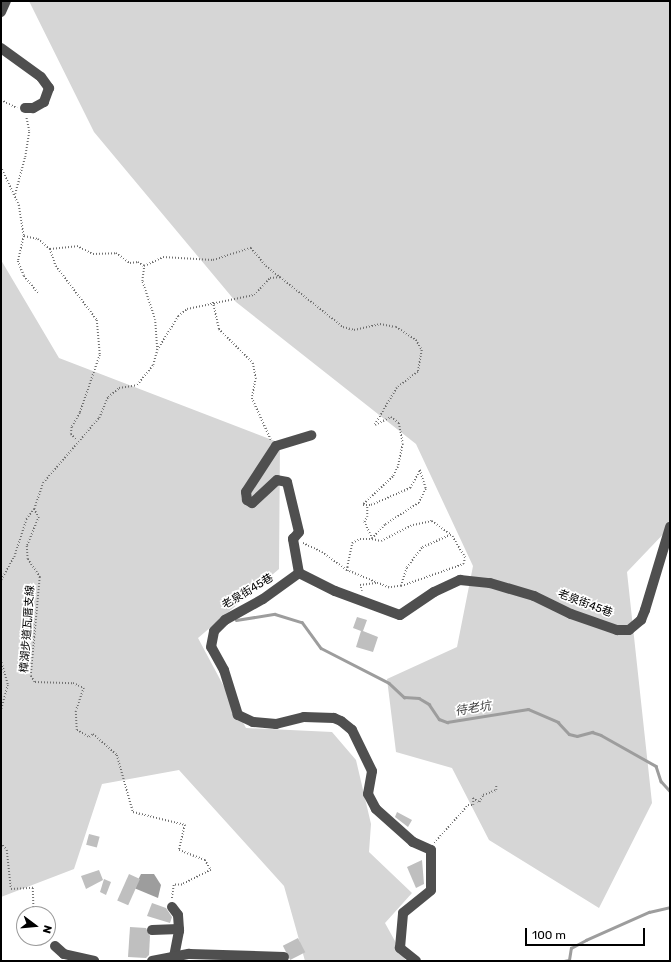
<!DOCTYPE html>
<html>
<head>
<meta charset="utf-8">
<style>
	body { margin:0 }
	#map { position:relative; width:671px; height:962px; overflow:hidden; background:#fff; font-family:Rubik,"Noto Sans TC",sans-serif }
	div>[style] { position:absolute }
	.green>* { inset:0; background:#d6d6d6 }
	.water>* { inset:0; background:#9d9d9d }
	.stream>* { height:2.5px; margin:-1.25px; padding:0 1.25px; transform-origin:1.25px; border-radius:1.25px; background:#9d9d9d }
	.building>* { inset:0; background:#bfbfbf; transform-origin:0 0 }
	.path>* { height:1.5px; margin-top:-0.75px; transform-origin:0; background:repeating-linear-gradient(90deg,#717171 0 1px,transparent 0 3px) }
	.minor>* { height:10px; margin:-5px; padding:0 5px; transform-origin:5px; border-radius:5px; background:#4f4f4f }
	span { translate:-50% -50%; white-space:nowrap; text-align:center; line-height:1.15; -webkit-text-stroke:3.5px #fff; paint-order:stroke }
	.street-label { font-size:11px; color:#000 }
	.water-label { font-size:12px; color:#3e3e3e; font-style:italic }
	.frame { position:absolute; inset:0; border:2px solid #000; pointer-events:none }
	.north { position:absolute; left:16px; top:906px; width:40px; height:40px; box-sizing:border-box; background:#fff; border:1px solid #999; border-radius:50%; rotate:106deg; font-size:11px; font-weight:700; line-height:16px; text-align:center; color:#000 }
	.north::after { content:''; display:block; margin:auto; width:14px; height:18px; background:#000; clip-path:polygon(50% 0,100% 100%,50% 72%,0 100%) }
	.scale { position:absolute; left:525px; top:928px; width:120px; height:18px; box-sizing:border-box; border:2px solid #000; border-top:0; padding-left:5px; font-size:12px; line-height:14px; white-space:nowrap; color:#000; -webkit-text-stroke:3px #fff; paint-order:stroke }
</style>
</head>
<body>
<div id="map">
	<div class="green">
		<div style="clip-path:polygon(29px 1px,670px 1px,670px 527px,627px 572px,652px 803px,599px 908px,489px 840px,452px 768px,396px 752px,387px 679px,457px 647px,473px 566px,416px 444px,236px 302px,94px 132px)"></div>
		<div style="clip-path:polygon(1px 260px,59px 358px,280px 443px,279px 569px,198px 638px,246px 728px,332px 732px,356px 760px,371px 824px,369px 852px,412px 893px,385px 923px,406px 961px,305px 961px,284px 886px,179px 770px,102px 784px,74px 869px,1px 897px)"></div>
	</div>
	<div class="water">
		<div style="clip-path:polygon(141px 874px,154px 874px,161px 885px,158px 898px,134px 888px)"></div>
	</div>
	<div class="stream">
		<div style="left:236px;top:620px;width:39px;rotate:-9deg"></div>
		<div style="left:275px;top:614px;width:28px;rotate:17deg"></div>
		<div style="left:302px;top:622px;width:32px;rotate:54deg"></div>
		<div style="left:321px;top:648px;width:76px;rotate:27.2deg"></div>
		<div style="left:389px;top:683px;width:21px;rotate:43deg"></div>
		<div style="left:404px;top:697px;width:15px;rotate:4deg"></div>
		<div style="left:419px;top:698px;width:12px;rotate:31deg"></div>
		<div style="left:429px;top:704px;width:18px;rotate:56deg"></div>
		<div style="left:439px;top:719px;width:9px;rotate:21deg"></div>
		<div style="left:447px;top:722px;width:82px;rotate:-9.1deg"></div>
		<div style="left:528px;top:709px;width:33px;rotate:23deg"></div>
		<div style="left:558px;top:722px;width:16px;rotate:47deg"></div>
		<div style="left:569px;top:734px;width:8px;rotate:14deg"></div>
		<div style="left:577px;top:736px;width:16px;rotate:-15deg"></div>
		<div style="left:592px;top:732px;width:9px;rotate:18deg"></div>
		<div style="left:601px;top:735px;width:63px;rotate:29.4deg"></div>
		<div style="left:656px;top:766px;width:16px;rotate:72deg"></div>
		<div style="left:661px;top:781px;width:13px;rotate:48deg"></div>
		<div style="left:564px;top:961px;width:5px;rotate:-11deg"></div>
		<div style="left:569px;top:960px;width:12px;rotate:-81deg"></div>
		<div style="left:571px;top:948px;width:17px;rotate:-28deg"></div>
		<div style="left:586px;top:940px;width:69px;rotate:-24deg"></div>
		<div style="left:649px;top:912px;width:22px;rotate:-13deg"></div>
	</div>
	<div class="building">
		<div style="clip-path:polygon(357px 617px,367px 620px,363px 631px,378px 637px,373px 652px,356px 647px,361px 631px,353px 628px)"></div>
		<div style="clip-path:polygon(397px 812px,412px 820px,408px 827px,395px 817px)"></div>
		<div style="left:89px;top:834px;width:11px;height:11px;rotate:15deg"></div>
		<div style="clip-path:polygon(422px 860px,424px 884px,416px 888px,407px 867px)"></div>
		<div style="clip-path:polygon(99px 870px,103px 880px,86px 889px,81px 876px)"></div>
		<div style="left:129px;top:874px;width:12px;height:29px;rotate:24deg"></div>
		<div style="clip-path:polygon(104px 879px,111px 882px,106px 895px,100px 892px)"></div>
		<div style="clip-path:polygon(152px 903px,166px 908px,172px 917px,170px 923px,147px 916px)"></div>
		<div style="clip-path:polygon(130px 927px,146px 928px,150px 936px,149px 955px,146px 958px,128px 957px)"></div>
		<div style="left:298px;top:938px;width:16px;height:17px;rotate:63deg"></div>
	</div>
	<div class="path">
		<div style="left:1px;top:100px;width:18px;rotate:27deg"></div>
		<div style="left:1px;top:167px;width:42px;rotate:64.7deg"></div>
		<div style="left:19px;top:205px;width:31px;rotate:81deg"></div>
		<div style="left:24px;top:236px;width:26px;rotate:103deg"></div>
		<div style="left:18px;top:261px;width:16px;rotate:68deg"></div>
		<div style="left:24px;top:276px;width:23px;rotate:50deg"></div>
		<div style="left:15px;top:194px;width:38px;rotate:-75deg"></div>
		<div style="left:25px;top:157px;width:26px;rotate:-81deg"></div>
		<div style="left:29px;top:131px;width:14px;rotate:-102deg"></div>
		<div style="left:24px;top:236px;width:14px;rotate:12deg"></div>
		<div style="left:38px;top:239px;width:16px;rotate:40deg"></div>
		<div style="left:50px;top:249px;width:27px;rotate:-6deg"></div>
		<div style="left:77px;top:246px;width:18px;rotate:27deg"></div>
		<div style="left:93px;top:254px;width:23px;rotate:-2deg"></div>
		<div style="left:116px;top:253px;width:17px;rotate:36deg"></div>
		<div style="left:130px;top:263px;width:8px;rotate:-7deg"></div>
		<div style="left:138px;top:262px;width:7px;rotate:34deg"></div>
		<div style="left:144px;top:266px;width:21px;rotate:-25deg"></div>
		<div style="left:163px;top:257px;width:50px;rotate:3.4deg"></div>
		<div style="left:213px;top:260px;width:40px;rotate:-18deg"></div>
		<div style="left:251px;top:248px;width:23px;rotate:50deg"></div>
		<div style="left:266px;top:266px;width:98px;rotate:38.4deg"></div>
		<div style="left:343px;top:327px;width:11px;rotate:15deg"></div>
		<div style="left:354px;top:330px;width:27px;rotate:-13deg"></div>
		<div style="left:380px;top:324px;width:16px;rotate:11deg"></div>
		<div style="left:396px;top:327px;width:24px;rotate:33deg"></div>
		<div style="left:416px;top:340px;width:12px;rotate:59deg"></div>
		<div style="left:422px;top:350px;width:22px;rotate:100deg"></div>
		<div style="left:418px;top:372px;width:26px;rotate:143deg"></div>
		<div style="left:397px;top:388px;width:43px;rotate:120.7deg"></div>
		<div style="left:375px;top:425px;width:18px;rotate:-27deg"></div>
		<div style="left:391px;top:417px;width:10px;rotate:37deg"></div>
		<div style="left:399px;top:423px;width:21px;rotate:79deg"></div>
		<div style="left:403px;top:444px;width:24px;rotate:102deg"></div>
		<div style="left:398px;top:467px;width:11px;rotate:117deg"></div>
		<div style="left:393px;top:477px;width:41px;rotate:137deg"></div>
		<div style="left:363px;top:505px;width:8px"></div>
		<div style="left:371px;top:505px;width:43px;rotate:-23.6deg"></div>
		<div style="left:410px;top:488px;width:21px;rotate:-61deg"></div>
		<div style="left:420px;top:470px;width:20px;rotate:72deg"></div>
		<div style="left:426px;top:489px;width:16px;rotate:117deg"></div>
		<div style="left:419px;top:503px;width:40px;rotate:147.1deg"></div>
		<div style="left:385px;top:525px;width:19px;rotate:133deg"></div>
		<div style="left:372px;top:539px;width:9px;rotate:13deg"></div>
		<div style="left:381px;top:541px;width:36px;rotate:-27deg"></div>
		<div style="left:413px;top:525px;width:19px;rotate:-12deg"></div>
		<div style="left:432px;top:521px;width:24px;rotate:36deg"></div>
		<div style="left:451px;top:535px;width:32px;rotate:156deg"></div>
		<div style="left:422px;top:548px;width:25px;rotate:127deg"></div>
		<div style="left:407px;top:568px;width:19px;rotate:108deg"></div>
		<div style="left:401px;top:586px;width:12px;rotate:171deg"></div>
		<div style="left:389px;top:588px;width:44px;rotate:-157.5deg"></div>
		<div style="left:348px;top:571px;width:4px;rotate:-104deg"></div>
		<div style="left:347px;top:567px;width:25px;rotate:-78deg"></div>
		<div style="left:352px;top:543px;width:9px;rotate:-27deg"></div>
		<div style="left:360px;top:539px;width:12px"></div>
		<div style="left:372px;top:539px;width:19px;rotate:-115deg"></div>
		<div style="left:364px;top:522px;width:6px;rotate:-59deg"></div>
		<div style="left:367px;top:517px;width:11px;rotate:-90deg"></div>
		<div style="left:50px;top:249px;width:18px;rotate:71deg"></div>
		<div style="left:56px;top:266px;width:68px;rotate:52.8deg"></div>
		<div style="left:97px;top:320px;width:35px;rotate:85deg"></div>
		<div style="left:100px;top:355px;width:61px;rotate:109deg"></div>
		<div style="left:80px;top:413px;width:16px;rotate:120deg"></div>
		<div style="left:72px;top:427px;width:7px;rotate:98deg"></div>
		<div style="left:71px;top:434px;width:8px;rotate:45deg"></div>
		<div style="left:213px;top:302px;width:28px;rotate:77deg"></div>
		<div style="left:219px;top:329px;width:48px;rotate:45deg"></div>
		<div style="left:253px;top:363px;width:15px;rotate:79deg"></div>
		<div style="left:256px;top:378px;width:20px;rotate:101deg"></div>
		<div style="left:252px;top:398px;width:46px;rotate:65.7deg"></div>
		<div style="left:157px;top:350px;width:40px;rotate:-58deg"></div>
		<div style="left:178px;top:316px;width:11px;rotate:-38deg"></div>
		<div style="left:187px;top:309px;width:68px;rotate:-11.8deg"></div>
		<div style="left:254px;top:295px;width:23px;rotate:-47deg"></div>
		<div style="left:270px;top:278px;width:12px;rotate:-5deg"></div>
		<div style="left:34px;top:509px;width:9px;rotate:58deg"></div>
		<div style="left:39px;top:517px;width:31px;rotate:112deg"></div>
		<div style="left:27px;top:546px;width:13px;rotate:86deg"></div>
		<div style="left:28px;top:559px;width:22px;rotate:56deg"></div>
		<div style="left:40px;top:577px;width:99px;rotate:95.2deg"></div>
		<div style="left:31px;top:676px;width:7px;rotate:56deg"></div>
		<div style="left:35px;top:682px;width:38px;rotate:2deg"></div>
		<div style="left:73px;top:683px;width:12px;rotate:24deg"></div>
		<div style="left:84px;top:688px;width:24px;rotate:109deg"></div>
		<div style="left:76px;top:711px;width:19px;rotate:87deg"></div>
		<div style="left:77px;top:730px;width:14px;rotate:30deg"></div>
		<div style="left:89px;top:737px;width:5px;rotate:-37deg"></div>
		<div style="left:93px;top:734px;width:32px;rotate:41deg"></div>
		<div style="left:117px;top:755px;width:59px;rotate:74.3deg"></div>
		<div style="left:133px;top:812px;width:54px;rotate:14deg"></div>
		<div style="left:185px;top:825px;width:26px;rotate:103deg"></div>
		<div style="left:179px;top:850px;width:28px;rotate:21deg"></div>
		<div style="left:205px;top:860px;width:12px;rotate:59deg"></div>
		<div style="left:211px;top:870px;width:33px;rotate:153deg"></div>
		<div style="left:182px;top:885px;width:8px;rotate:180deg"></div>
		<div style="left:174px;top:885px;width:14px;rotate:98deg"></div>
		<div style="left:303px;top:543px;width:21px;rotate:25deg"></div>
		<div style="left:322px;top:552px;width:32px;rotate:36deg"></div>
		<div style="left:1px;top:580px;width:26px;rotate:-61deg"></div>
		<div style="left:14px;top:557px;width:40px;rotate:-72deg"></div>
		<div style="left:26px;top:519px;width:13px;rotate:-51deg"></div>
		<div style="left:34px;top:509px;width:28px;rotate:-71deg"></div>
		<div style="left:43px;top:483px;width:86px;rotate:-49.3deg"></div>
		<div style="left:99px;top:418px;width:23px;rotate:-67deg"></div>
		<div style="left:108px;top:397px;width:14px;rotate:-39deg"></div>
		<div style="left:119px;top:388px;width:18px;rotate:-9deg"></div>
		<div style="left:137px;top:385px;width:26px;rotate:-51deg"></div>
		<div style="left:153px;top:365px;width:16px;rotate:-75deg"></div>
		<div style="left:157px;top:350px;width:30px;rotate:-94deg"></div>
		<div style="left:155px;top:320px;width:41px;rotate:-108.4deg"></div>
		<div style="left:142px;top:281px;width:15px;rotate:-82deg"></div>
		<div style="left:1px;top:584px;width:42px;rotate:90deg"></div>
		<div style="left:401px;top:586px;width:66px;rotate:-19.5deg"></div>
		<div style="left:463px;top:564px;width:6px;rotate:-72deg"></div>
		<div style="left:465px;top:558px;width:27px;rotate:-121deg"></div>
		<div style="left:362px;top:591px;width:6px;rotate:-108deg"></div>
		<div style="left:360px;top:585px;width:16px;rotate:-7deg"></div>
		<div style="left:1px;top:660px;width:26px;rotate:74deg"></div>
		<div style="left:8px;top:685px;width:28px;rotate:105deg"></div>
		<div style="left:1px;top:843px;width:9px;rotate:49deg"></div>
		<div style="left:7px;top:850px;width:39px;rotate:84deg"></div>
		<div style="left:11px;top:889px;width:22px;rotate:-3deg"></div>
		<div style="left:33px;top:888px;width:26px;rotate:88deg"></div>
		<div style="left:434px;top:843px;width:51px;rotate:-48.2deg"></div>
		<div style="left:468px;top:805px;width:5px"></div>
		<div style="left:473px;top:805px;width:7px;rotate:-90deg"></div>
		<div style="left:473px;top:798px;width:7px;rotate:34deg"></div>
		<div style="left:479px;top:802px;width:8px;rotate:-60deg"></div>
		<div style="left:483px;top:795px;width:14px;rotate:-21deg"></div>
		<div style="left:496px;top:790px;width:5px;rotate:-90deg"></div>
	</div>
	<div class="minor">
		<div style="left:1px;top:12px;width:12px;rotate:-66deg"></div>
		<div style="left:1px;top:48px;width:49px;rotate:35.9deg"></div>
		<div style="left:41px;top:77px;width:14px;rotate:54deg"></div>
		<div style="left:49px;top:88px;width:15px;rotate:110deg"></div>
		<div style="left:44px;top:102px;width:13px;rotate:151deg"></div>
		<div style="left:33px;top:108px;width:8px;rotate:180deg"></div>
		<div style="left:299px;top:573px;width:35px;rotate:-100deg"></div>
		<div style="left:293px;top:539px;width:9px;rotate:-49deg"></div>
		<div style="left:299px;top:532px;width:51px;rotate:-103.5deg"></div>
		<div style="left:287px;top:482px;width:10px;rotate:-169deg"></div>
		<div style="left:277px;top:480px;width:34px;rotate:137deg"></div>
		<div style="left:252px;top:503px;width:6px;rotate:-149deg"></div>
		<div style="left:247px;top:500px;width:8px;rotate:-97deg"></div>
		<div style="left:246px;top:492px;width:55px;rotate:-56.9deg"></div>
		<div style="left:276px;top:446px;width:37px;rotate:-17deg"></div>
		<div style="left:172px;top:907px;width:10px;rotate:53deg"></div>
		<div style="left:178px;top:915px;width:16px;rotate:86deg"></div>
		<div style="left:179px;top:931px;width:31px;rotate:101deg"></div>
		<div style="left:152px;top:930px;width:27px;rotate:-2deg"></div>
		<div style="left:55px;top:946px;width:12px;rotate:42deg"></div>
		<div style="left:64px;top:954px;width:31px;rotate:13deg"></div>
		<div style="left:152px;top:961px;width:38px;rotate:-11deg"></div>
		<div style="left:189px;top:954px;width:95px;rotate:1.8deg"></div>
		<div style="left:416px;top:961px;width:21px;rotate:-141deg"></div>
		<div style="left:400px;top:948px;width:35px;rotate:-85deg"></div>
		<div style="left:403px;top:913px;width:36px;rotate:-39deg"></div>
		<div style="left:431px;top:890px;width:40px;rotate:-90deg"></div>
		<div style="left:431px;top:850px;width:20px;rotate:-156deg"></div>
		<div style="left:413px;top:842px;width:50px;rotate:-138.3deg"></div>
		<div style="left:376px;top:809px;width:17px;rotate:-118deg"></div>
		<div style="left:368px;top:794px;width:23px;rotate:-80deg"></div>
		<div style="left:372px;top:771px;width:46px;rotate:-116deg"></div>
		<div style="left:352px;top:730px;width:14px;rotate:-141deg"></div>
		<div style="left:341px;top:721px;width:8px;rotate:-157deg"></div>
		<div style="left:334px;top:718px;width:30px;rotate:-178deg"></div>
		<div style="left:304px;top:717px;width:29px;rotate:166deg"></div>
		<div style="left:276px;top:724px;width:23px;rotate:-175deg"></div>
		<div style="left:253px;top:722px;width:17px;rotate:-155deg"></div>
		<div style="left:238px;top:715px;width:47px;rotate:-107.3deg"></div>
		<div style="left:224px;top:670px;width:26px;rotate:-119deg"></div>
		<div style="left:211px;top:647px;width:16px;rotate:-79deg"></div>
		<div style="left:214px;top:631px;width:16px;rotate:-45deg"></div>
		<div style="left:225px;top:620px;width:43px;rotate:-28.9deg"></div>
		<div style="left:263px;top:599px;width:44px;rotate:-35.8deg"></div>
		<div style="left:299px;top:573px;width:40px;rotate:26.6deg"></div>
		<div style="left:335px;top:591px;width:69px;rotate:20.3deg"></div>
		<div style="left:400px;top:615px;width:41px;rotate:-34.1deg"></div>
		<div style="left:434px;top:592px;width:29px;rotate:-25deg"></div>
		<div style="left:460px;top:580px;width:30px;rotate:6deg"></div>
		<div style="left:490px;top:583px;width:46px;rotate:16.5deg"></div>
		<div style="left:534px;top:596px;width:41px;rotate:25.9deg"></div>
		<div style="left:571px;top:614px;width:49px;rotate:19.2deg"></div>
		<div style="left:617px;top:630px;width:12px"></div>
		<div style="left:629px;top:630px;width:16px;rotate:-40deg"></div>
		<div style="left:641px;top:620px;width:11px;rotate:-68deg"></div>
		<div style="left:645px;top:610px;width:87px;rotate:-73.2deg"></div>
	</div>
	<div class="street-label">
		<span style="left:248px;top:592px;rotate:-31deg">老泉街45巷</span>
		<span style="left:585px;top:604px;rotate:21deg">老泉街45巷</span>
		<span style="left:28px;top:629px;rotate:-86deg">樟湖步道瓦厝支線</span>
	</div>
	<div class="water-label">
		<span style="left:473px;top:709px;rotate:-9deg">待老坑</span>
	</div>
	<div class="frame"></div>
	<div class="north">N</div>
	<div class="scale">100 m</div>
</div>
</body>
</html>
